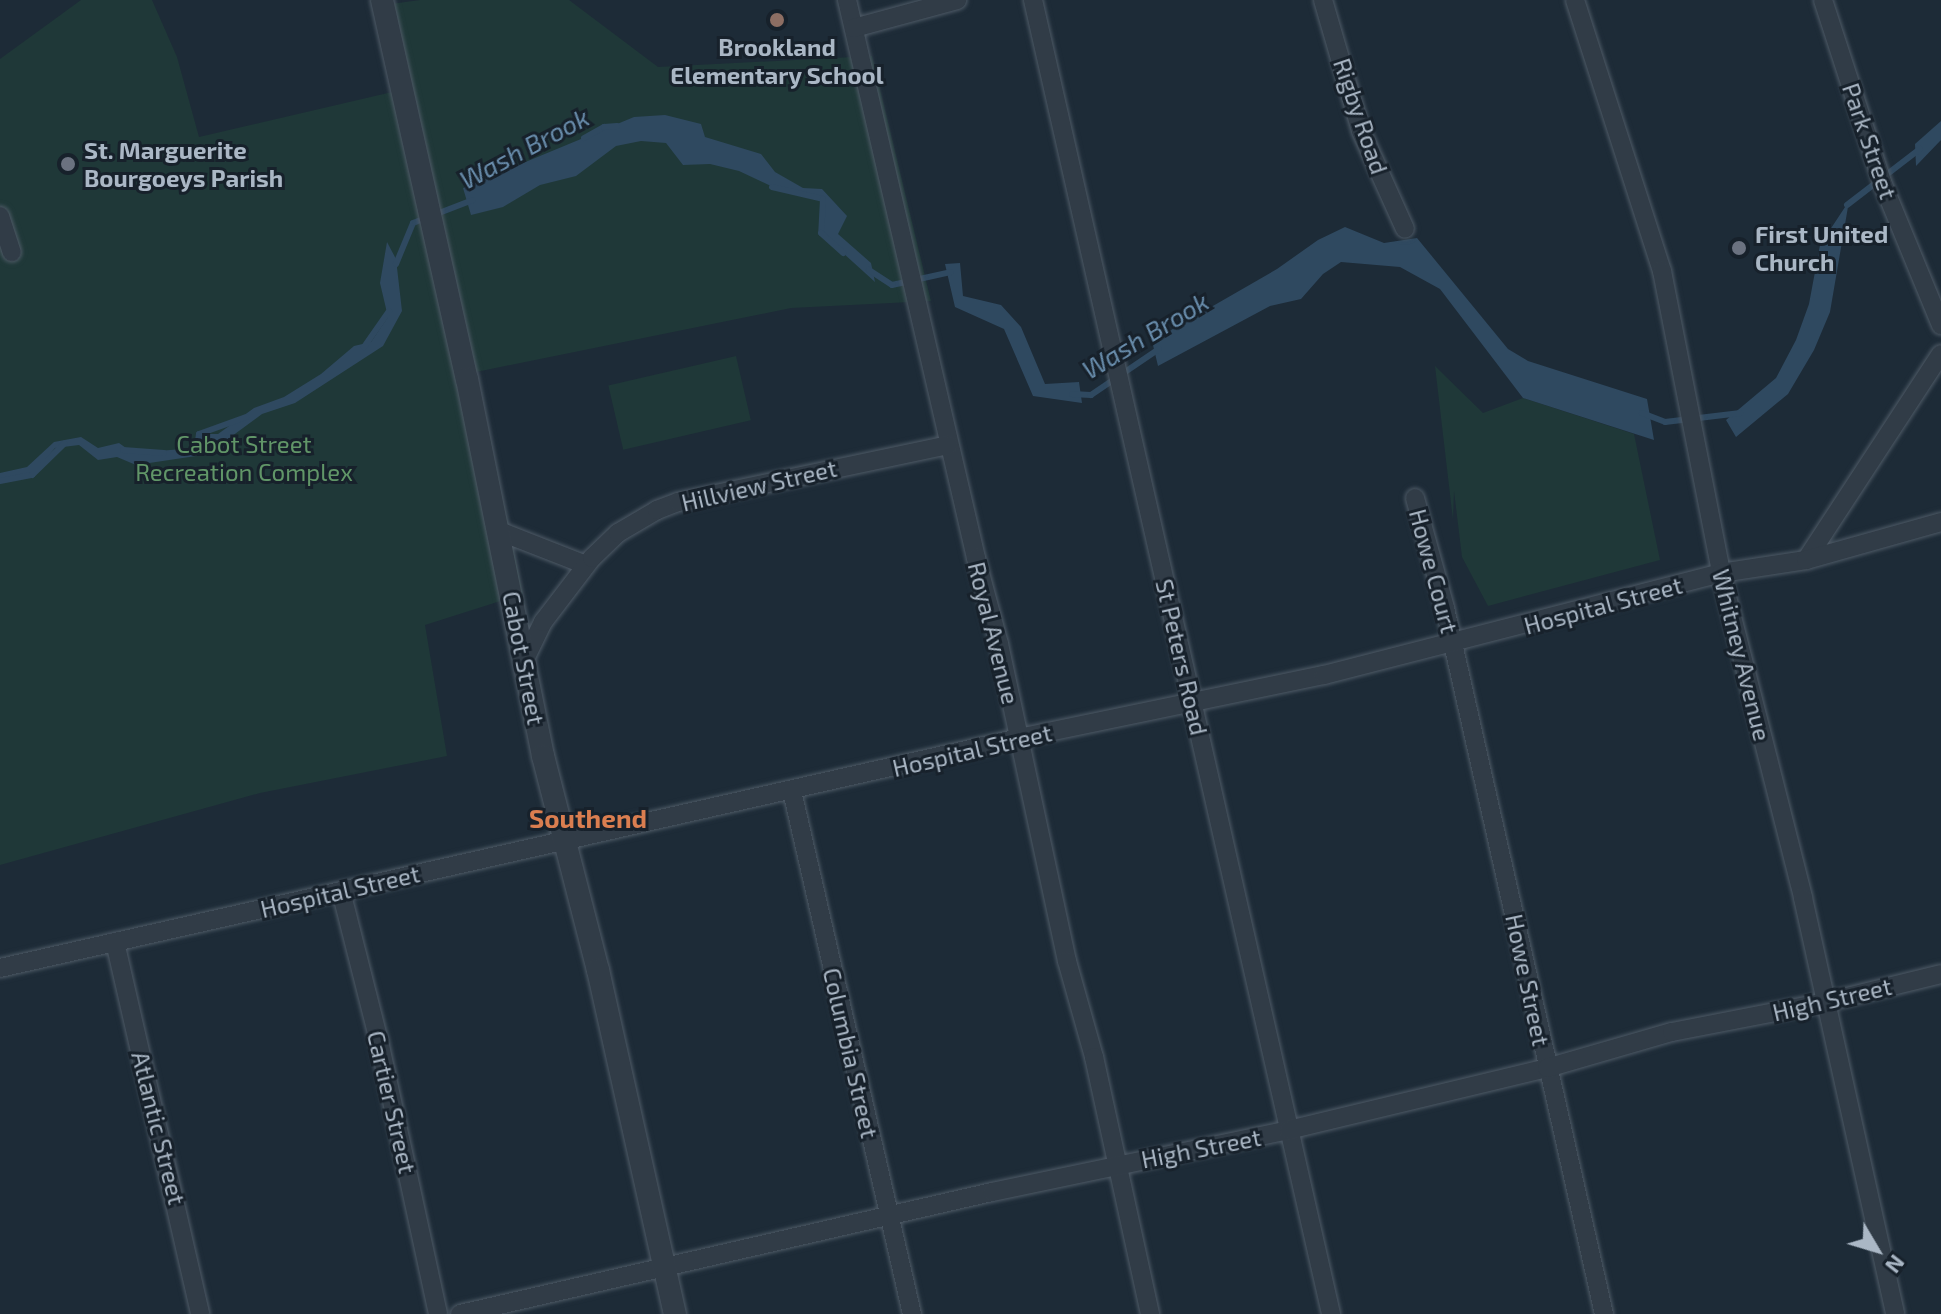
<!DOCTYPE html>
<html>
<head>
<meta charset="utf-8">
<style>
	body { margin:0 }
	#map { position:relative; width:1941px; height:1314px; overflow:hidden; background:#1d2b37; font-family:"Exo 2",sans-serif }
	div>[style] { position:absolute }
	.green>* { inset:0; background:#1f3838; transform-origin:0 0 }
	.water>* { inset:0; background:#2f4960 }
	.stream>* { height:6px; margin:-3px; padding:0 3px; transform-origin:3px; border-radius:3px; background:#2f4960 }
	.roads { filter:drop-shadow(0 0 2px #4e5a66) drop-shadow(0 0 2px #4e5a66) }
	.minor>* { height:18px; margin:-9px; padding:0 9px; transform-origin:9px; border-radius:9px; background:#313c47 }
	.tertiary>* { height:22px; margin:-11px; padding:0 11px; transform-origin:11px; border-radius:11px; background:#313c47 }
	.dots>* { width:22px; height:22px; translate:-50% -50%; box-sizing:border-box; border:4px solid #17212b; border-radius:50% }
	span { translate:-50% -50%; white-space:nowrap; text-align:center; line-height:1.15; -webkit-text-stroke:6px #17212b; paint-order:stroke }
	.poi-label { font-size:24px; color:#aab7c5; font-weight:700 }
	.left { translate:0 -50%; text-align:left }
	.street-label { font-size:24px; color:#aab7c5 }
	.park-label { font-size:24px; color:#619668 }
	.water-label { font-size:26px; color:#688cab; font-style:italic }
	.neighbourhood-label { font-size:26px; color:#da7e50; font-weight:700 }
	.north { position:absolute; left:1837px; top:1210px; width:80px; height:80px; -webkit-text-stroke:6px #17212b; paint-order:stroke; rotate:128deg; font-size:22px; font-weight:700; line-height:32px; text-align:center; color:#aab7c5 }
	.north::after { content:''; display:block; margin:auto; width:28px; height:36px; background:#aab7c5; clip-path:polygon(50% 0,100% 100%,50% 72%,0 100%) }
</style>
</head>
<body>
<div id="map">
	<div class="green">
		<div style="clip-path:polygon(81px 0,152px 0,177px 57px,199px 137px,405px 89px,391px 4px,420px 0,569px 0,658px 67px,872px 56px,931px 301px,791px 308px,476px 372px,523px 594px,425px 625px,447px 756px,260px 793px,0 865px,0 59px)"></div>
		<div style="left:736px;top:356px;width:66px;height:131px;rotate:77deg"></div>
		<div style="clip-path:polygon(1435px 366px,1483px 413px,1523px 398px,1634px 434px,1660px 560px,1488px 606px,1462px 557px,1454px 491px,1453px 520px)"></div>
	</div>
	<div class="water">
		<div style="clip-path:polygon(665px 115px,701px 124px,705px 137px,761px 154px,775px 172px,803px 188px,822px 189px,847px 216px,838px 234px,871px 263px,875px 282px,821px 233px,822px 199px,773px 187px,739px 171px,710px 164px,683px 165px,666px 143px,641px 141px,616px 146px,576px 176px,540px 185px,503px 207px,471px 215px,463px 188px,634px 117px)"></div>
		<div style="clip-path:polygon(1941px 121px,1941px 140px,1916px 166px,1915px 144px)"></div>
		<div style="clip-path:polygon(1849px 201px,1830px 312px,1814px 350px,1788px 394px,1736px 437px,1726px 420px,1776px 378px,1796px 340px,1809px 304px,1820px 245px)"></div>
		<div style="clip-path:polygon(1345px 227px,1384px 243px,1417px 238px,1508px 349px,1528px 361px,1647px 399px,1654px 440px,1523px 398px,1440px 289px,1400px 267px,1341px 262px,1323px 274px,1301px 299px,1270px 306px,1158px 366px,1152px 341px,1277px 269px,1318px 240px)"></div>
		<div style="clip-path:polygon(387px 242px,396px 259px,402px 311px,383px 346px,295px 403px,262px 414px,228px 439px,209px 442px,196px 456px,136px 465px,117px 457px,98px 460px,79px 445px,55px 448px,32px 475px,0 481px,0 473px,27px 467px,54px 442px,70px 439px,81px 437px,98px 448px,119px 443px,133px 453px,195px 448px,199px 434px,218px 434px,254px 408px,284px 397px,321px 374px,354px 346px,371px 342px,388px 317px,380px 283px)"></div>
		<div style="clip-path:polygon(960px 263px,963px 296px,1001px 305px,1021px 327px,1045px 384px,1079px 382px,1082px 403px,1033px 396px,1004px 329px,955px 307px,945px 264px)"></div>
	</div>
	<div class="stream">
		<div style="left:584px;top:138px;width:23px;rotate:-29deg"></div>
		<div style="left:604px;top:127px;width:13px;rotate:-4deg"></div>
		<div style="left:772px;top:187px;width:52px;rotate:13.2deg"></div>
		<div style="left:823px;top:199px;width:34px;rotate:93deg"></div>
		<div style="left:821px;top:233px;width:30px;rotate:42deg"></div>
		<div style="left:1847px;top:205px;width:92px;rotate:-37.5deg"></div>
		<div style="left:396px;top:264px;width:44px;rotate:-67.5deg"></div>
		<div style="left:413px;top:223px;width:64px;rotate:-21deg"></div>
		<div style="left:869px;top:270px;width:27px;rotate:33deg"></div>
		<div style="left:892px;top:285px;width:60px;rotate:-12.4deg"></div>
		<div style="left:364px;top:347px;width:44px;rotate:-55.2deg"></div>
		<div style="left:1072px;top:394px;width:19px;rotate:3deg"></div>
		<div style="left:1091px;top:395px;width:82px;rotate:-34.1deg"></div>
		<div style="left:1642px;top:413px;width:25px;rotate:21deg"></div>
		<div style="left:1665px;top:422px;width:76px;rotate:-6.8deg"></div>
		<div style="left:198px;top:441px;width:7px;rotate:-82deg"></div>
		<div style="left:199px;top:434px;width:50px;rotate:-19.9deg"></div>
		<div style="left:123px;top:450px;width:41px;rotate:4.2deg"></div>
		<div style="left:0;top:481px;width:33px;rotate:-11deg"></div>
		<div style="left:32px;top:475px;width:45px;rotate:-44.1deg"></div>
	</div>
	<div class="roads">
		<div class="minor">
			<div style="left:847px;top:0;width:573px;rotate:76.98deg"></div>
			<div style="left:976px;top:558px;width:89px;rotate:75deg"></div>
			<div style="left:999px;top:644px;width:324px;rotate:77.9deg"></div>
			<div style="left:1067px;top:961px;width:100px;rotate:74.3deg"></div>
			<div style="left:1094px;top:1057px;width:263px;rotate:77.7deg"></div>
			<div style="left:1033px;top:0;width:1347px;rotate:77.22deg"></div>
			<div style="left:1323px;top:0;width:136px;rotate:73.8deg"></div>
			<div style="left:1361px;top:131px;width:107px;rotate:65.8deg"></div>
			<div style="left:1575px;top:0;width:285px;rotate:72.2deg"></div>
			<div style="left:1662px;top:271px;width:308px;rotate:78.9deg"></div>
			<div style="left:1721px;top:573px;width:335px;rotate:75.8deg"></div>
			<div style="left:1803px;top:898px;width:426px;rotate:77.5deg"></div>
			<div style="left:1823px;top:0;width:191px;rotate:72deg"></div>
			<div style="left:1882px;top:182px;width:155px;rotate:67.6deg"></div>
			<div style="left:854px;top:28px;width:107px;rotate:-15.2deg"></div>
			<div style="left:0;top:216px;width:38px;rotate:72deg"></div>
			<div style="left:1415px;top:498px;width:114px;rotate:74.7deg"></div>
			<div style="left:1445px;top:608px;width:724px;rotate:77.31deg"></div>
			<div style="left:499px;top:531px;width:93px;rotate:21.3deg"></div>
			<div style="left:1806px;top:560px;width:246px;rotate:-56.8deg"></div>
			<div style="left:525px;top:659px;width:41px;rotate:-64.1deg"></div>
			<div style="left:543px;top:622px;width:81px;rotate:-52.6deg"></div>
			<div style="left:592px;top:558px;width:36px;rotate:-44deg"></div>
			<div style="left:618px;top:533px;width:45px;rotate:-30.5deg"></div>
			<div style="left:657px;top:510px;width:22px;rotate:-21deg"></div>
			<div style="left:678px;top:502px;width:277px;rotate:-11.9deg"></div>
			<div style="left:792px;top:791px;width:537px;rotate:77.08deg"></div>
			<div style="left:341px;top:891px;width:155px;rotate:75.8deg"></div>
			<div style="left:379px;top:1041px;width:279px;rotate:77.8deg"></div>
			<div style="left:115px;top:942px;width:382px;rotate:77.1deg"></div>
			<div style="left:0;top:968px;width:1045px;rotate:-12.72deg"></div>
			<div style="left:1019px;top:738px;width:311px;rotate:-11.7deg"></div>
			<div style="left:1324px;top:675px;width:410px;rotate:-14.4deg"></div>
			<div style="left:1721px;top:573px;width:86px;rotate:-8.7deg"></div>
			<div style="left:1806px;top:560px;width:140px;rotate:-15.7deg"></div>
			<div style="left:460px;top:1314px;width:546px;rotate:-12.92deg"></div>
			<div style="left:992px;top:1192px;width:303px;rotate:-11.8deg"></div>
			<div style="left:1289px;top:1130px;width:265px;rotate:-13.5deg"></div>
			<div style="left:1547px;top:1068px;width:130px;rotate:-16.1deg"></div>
			<div style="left:1672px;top:1032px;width:157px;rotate:-11deg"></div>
			<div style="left:1826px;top:1002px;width:118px;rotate:-13.7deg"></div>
		</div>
		<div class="tertiary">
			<div style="left:382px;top:0;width:388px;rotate:77.4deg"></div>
			<div style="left:467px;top:379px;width:385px;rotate:78.6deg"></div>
			<div style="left:543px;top:756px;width:221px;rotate:75.6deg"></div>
			<div style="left:598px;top:970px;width:353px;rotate:77.4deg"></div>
		</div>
	</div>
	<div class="dots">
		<div style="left:777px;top:20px;background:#8d6e63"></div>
		<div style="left:68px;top:164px;background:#6b7280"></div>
		<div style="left:1739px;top:248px;background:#6b7280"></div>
	</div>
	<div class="poi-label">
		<span style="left:777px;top:61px">Brookland<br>Elementary School</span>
		<span class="left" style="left:84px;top:164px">St. Marguerite<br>Bourgoeys Parish</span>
		<span class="left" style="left:1755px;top:248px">First United<br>Church</span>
	</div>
	<div class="street-label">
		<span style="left:1361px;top:116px;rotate:71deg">Rigby Road</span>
		<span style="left:1870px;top:141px;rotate:71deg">Park Street</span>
		<span style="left:759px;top:485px;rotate:-13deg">Hillview Street</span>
		<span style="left:1434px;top:571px;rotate:75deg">Howe Court</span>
		<span style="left:1603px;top:605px;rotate:-15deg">Hospital Street</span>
		<span style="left:994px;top:633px;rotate:76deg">Royal Avenue</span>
		<span style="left:1742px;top:655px;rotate:76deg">Whitney Avenue</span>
		<span style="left:1182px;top:657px;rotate:77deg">St Peters Road</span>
		<span style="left:524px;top:658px;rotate:79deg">Cabot Street</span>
		<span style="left:972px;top:750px;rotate:-13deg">Hospital Street</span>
		<span style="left:340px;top:891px;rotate:-13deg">Hospital Street</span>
		<span style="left:1528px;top:980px;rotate:78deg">Howe Street</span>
		<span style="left:1832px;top:999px;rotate:-13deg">High Street</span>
		<span style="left:851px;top:1053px;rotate:77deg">Columbia Street</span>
		<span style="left:392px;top:1102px;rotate:77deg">Cartier Street</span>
		<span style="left:159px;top:1128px;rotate:76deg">Atlantic Street</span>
		<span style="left:1201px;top:1148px;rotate:-11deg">High Street</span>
	</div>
	<div class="park-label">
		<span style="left:244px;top:458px">Cabot Street<br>Recreation Complex</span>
	</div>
	<div class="water-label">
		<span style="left:524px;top:148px;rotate:-28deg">Wash Brook</span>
		<span style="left:1145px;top:335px;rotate:-31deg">Wash Brook</span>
	</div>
	<div class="neighbourhood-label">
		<span style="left:588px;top:818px">Southend</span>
	</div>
	<div class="north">N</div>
</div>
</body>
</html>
